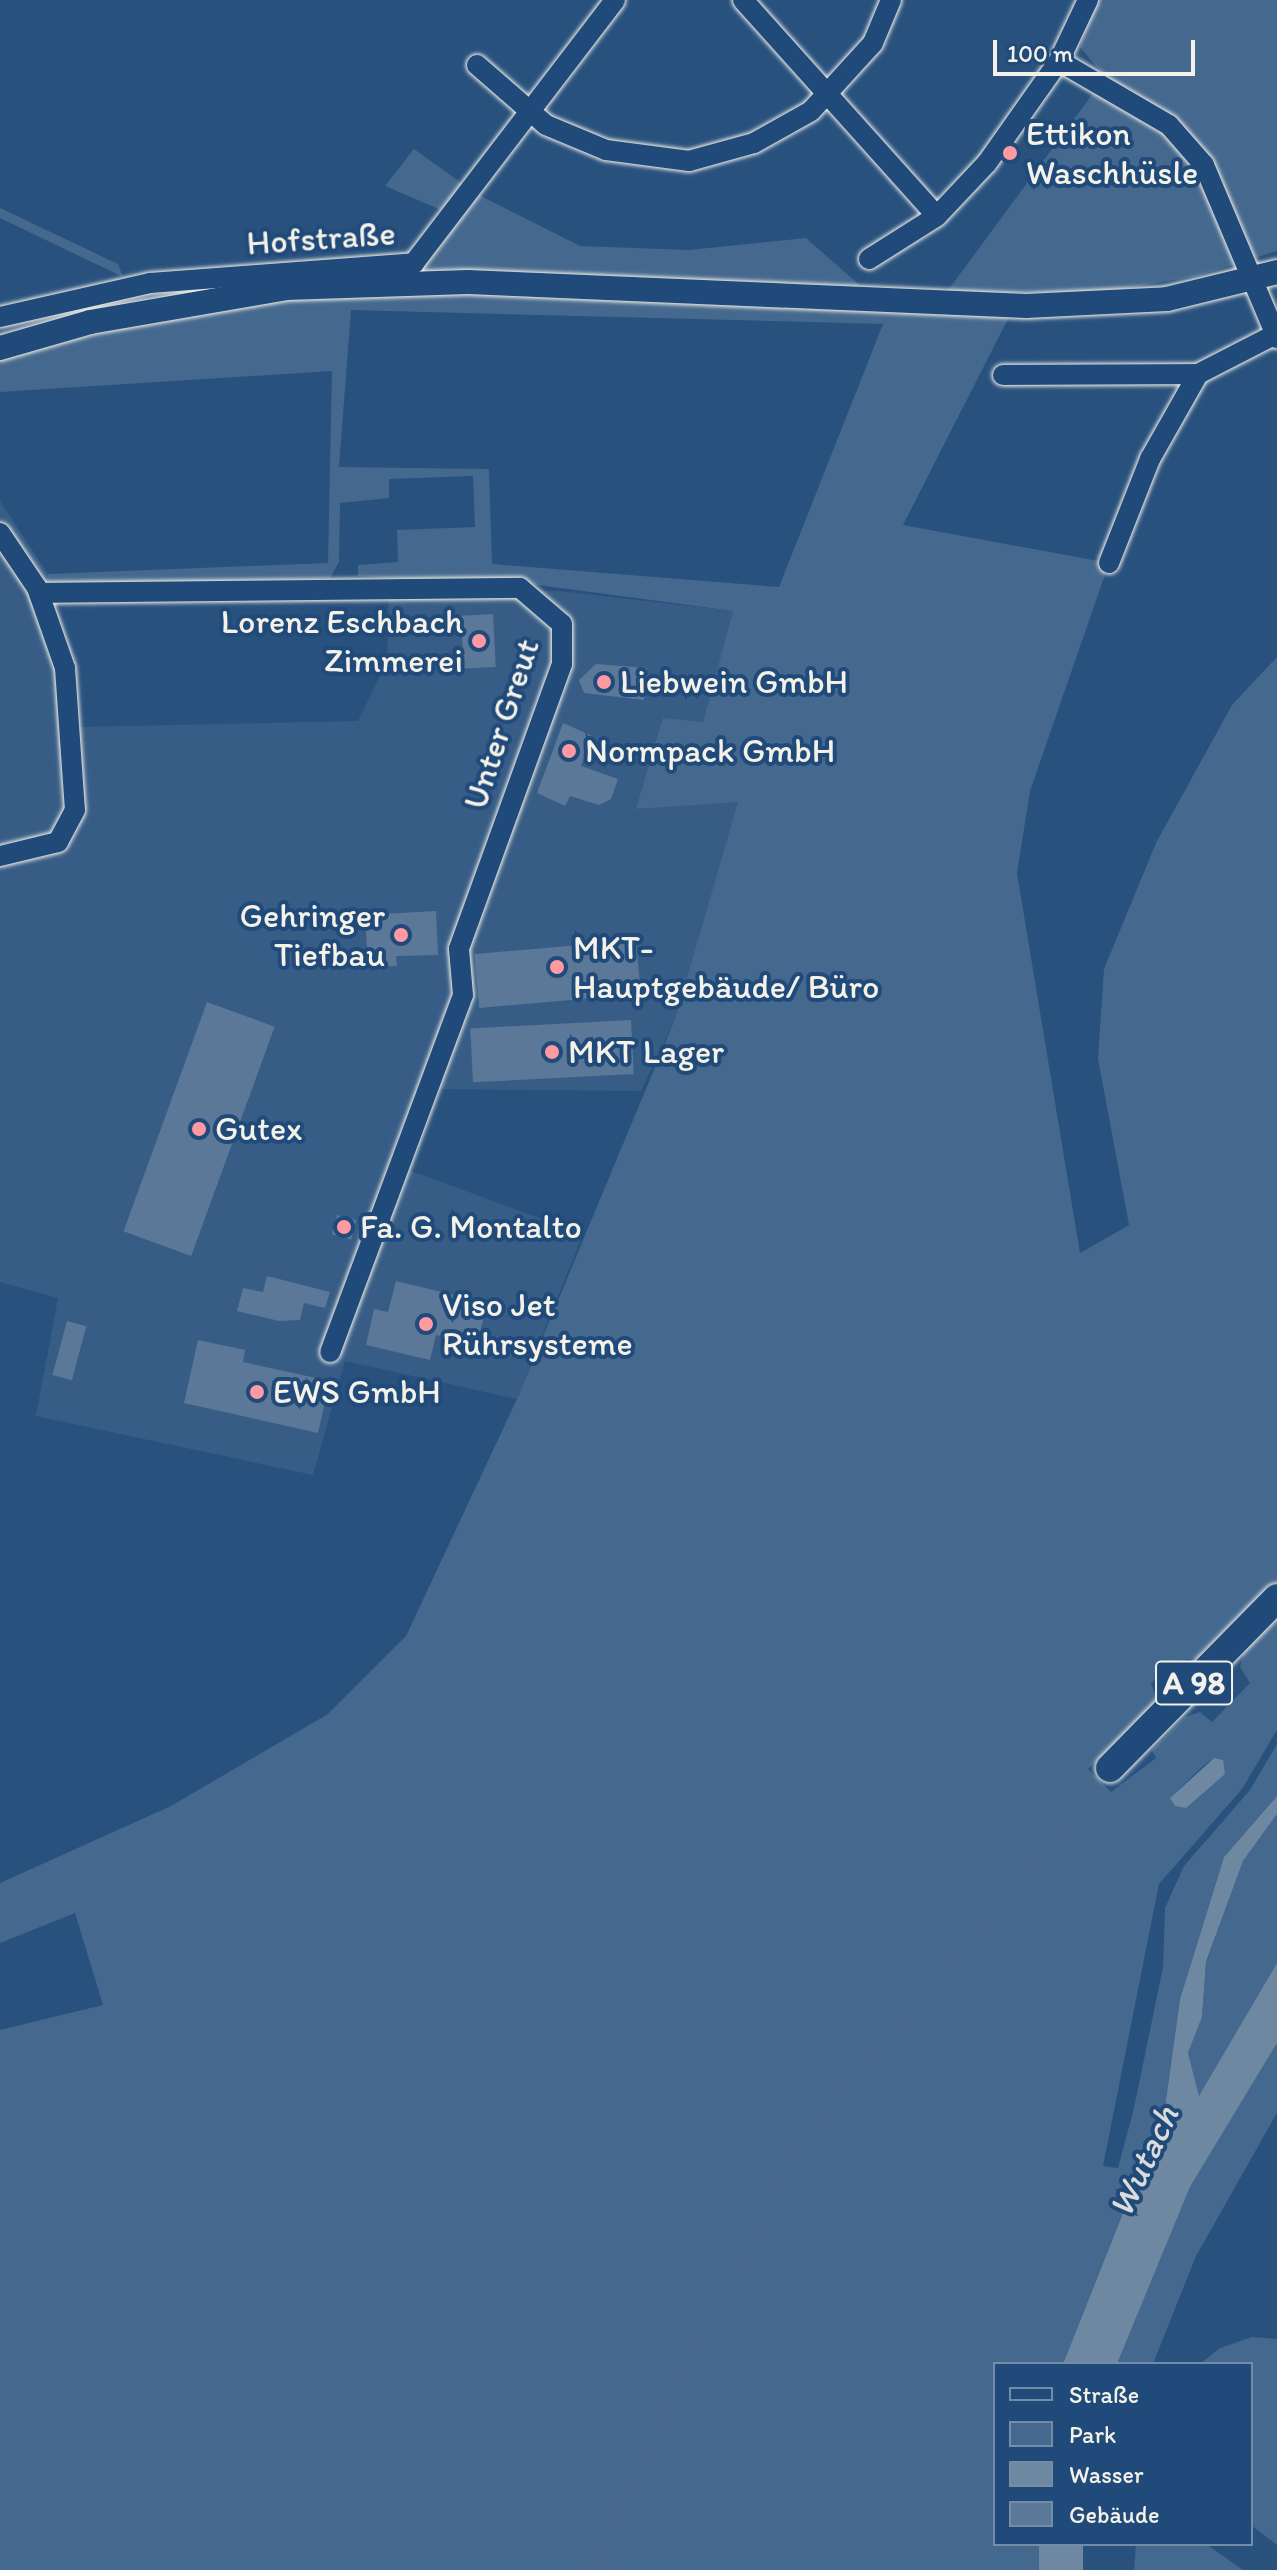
<!DOCTYPE html>
<html>
<head>
<meta charset="utf-8">
<style>
	body { margin:0 }
	#map { position:relative; width:1277px; height:2570px; overflow:hidden; background:#28517e; font-family:Itim,sans-serif }
	div>[style] { position:absolute }
	.built>* { inset:0; background:#375d86 }
	.green>* { inset:0; background:#45688e }
	.water>* { inset:0; background:#6e88a2; transform-origin:0 0 }
	.building>* { inset:0; background:#5b7899; transform-origin:0 0 }
	.highway-tunnel>* { height:28px; margin-top:-14px; transform-origin:0; background:repeating-linear-gradient(90deg,#47698e 0 28px,transparent 0 42px) }
	.roads { filter:drop-shadow(0 0 2px #f4f1e8) drop-shadow(0 0 2px #f4f1e8) }
	.minor>* { height:20px; margin:-10px; padding:0 10px; transform-origin:10px; border-radius:10px; background:#1f4a7a }
	.major>* { height:24px; margin:-12px; padding:0 12px; transform-origin:12px; border-radius:12px; background:#1f4a7a }
	.highway>* { height:28px; margin:-14px; padding:0 14px; transform-origin:14px; border-radius:14px; background:#1f4a7a }
	.dots>* { width:22px; height:22px; translate:-50% -50%; box-sizing:border-box; border:4px solid #1f4a7a; border-radius:50% }
	span { translate:-50% -50%; white-space:nowrap; text-align:center; line-height:1.15; -webkit-text-stroke:8px #1f4a7a; paint-order:stroke }
	.shield-label span { padding:2px 6px; background:#1f4a7a; border:2px solid; border-radius:6px; -webkit-text-stroke-width:0 }
	.shield-label { font-size:32px; color:#f4f1e8; font-weight:700 }
	.poi-label { font-size:34px; color:#f4f1e8 }
	.left { translate:0 -50%; text-align:left }
	.right { translate:-100% -50%; text-align:right }
	.street-label { font-size:34px; color:#f4f1e8 }
	.water-label { font-size:36px; color:#d9dcda; font-style:italic }
	.legend { position:absolute; left:993px; top:2362px; width:260px; height:184px; box-sizing:border-box; background:#1f4a7a; border:2px solid #748da6; margin:0; padding:10px 14px; list-style:none; font-size:24px; color:#f4f1e8 }
	.legend li { display:flex; align-items:center; gap:16px; height:40px }
	.legend b { width:40px; border:2px solid #748da6 }
	.scale { position:absolute; left:993px; top:40px; width:202px; height:36px; box-sizing:border-box; border:4px solid #f4f1e8; border-top:0; padding-left:10px; font-size:24px; line-height:28px; white-space:nowrap; color:#f4f1e8; -webkit-text-stroke:6px #1f4a7a; paint-order:stroke }
</style>
</head>
<body>
<div id="map">
	<div class="built">
		<div style="clip-path:polygon(0 501px,48px 574px,79px 727px,358px 721px,387px 662px,389px 588px,559px 591px,733px 611px,703px 722px,637px 809px,739px 801px,675px 1019px,641px 1091px,435px 1089px,406px 1169px,583px 1234px,517px 1399px,345px 1361px,313px 1475px,36px 1416px,58px 1298px,0 1282px)"></div>
	</div>
	<div class="green">
		<div style="clip-path:polygon(1096px 0,1277px 0,1277px 251px,1197px 276px,1109px 291px,946px 293px,1105px 77px,1080px 47px)"></div>
		<div style="clip-path:polygon(414px 149px,467px 187px,448px 213px,385px 186px)"></div>
		<div style="clip-path:polygon(477px 194px,580px 246px,689px 250px,806px 238px,863px 288px,417px 273px)"></div>
		<div style="clip-path:polygon(0 208px,118px 264px,123px 277px,0 218px)"></div>
		<div style="clip-path:polygon(evenodd,407px 289px,1010px 315px,903px 525px,1109px 563px,1030px 791px,1017px 873px,1080px 1253px,1129px 1225px,1098px 1059px,1104px 969px,1156px 843px,1232px 705px,1277px 657px,1277px 1586px,1211px 1655px,1169px 1663px,1151px 1684px,1159px 1704px,1088px 1769px,1111px 1792px,1156px 1758px,1152px 1750px,1185px 1717px,1200px 1712px,1212px 1722px,1250px 1683px,1240px 1667px,1245px 1648px,1277px 1616px,1277px 1730px,1242px 1789px,1159px 1884px,1103px 2166px,1118px 2168px,1134px 2108px,1163px 1967px,1165px 1908px,1184px 1866px,1250px 1790px,1277px 1744px,1277px 1796px,1224px 1857px,1180px 1999px,1165px 2106px,1063px 2364px,995px 2364px,995px 2544px,1039px 2544px,1040px 2570px,0 2570px,0 2030px,103px 2005px,75px 1913px,0 1943px,0 1883px,171px 1806px,328px 1714px,406px 1636px,517px 1399px,675px 1019px,738px 802px,636px 809px,663px 718px,703px 722px,733px 611px,531px 584px,358px 576px,358px 565px,398px 562px,397px 530px,475px 527px,473px 476px,389px 479px,389px 498px,340px 503px,339px 562px,330px 578px,47px 585px,48px 574px,328px 563px,332px 371px,0 392px,0 358px,216px 305px,407px 289px,351px 310px,883px 324px,779px 587px,492px 564px,489px 469px,339px 467px,351px 310px,407px 289px,1214px 1758px,1225px 1774px,1170px 1798px,1203px 1766px,1214px 1758px)"></div>
		<div style="clip-path:polygon(1277px 1814px,1277px 1963px,1199px 2098px,1188px 2053px,1202px 2017px,1206px 1963px,1243px 1861px)"></div>
		<div style="clip-path:polygon(1277px 2043px,1277px 2113px,1196px 2256px,1153px 2364px,1117px 2364px,1190px 2187px)"></div>
		<div style="clip-path:polygon(1252px 2337px,1277px 2339px,1277px 2545px,1251px 2525px,1251px 2364px,1200px 2364px,1220px 2348px)"></div>
		<div style="clip-path:polygon(1136px 2544px,1206px 2544px,1243px 2570px,1134px 2570px)"></div>
	</div>
	<div class="water">
		<div style="clip-path:polygon(1214px 1758px,1223px 1760px,1225px 1774px,1186px 1808px,1175px 1806px,1170px 1798px)"></div>
		<div style="clip-path:polygon(1277px 1796px,1277px 1814px,1243px 1861px,1206px 1962px,1202px 2017px,1188px 2053px,1199px 2096px,1277px 1963px,1277px 2043px,1190px 2187px,1117px 2364px,1063px 2364px,1165px 2107px,1180px 1999px,1224px 1857px)"></div>
		<div style="left:1039px;top:2544px;width:44px;height:26px"></div>
	</div>
	<div class="building">
		<div style="left:493px;top:614px;width:53px;height:32px;rotate:87deg"></div>
		<div style="clip-path:polygon(596px 664px,647px 668px,644px 700px,584px 693px,579px 680px)"></div>
		<div style="clip-path:polygon(563px 723px,592px 736px,581px 766px,618px 779px,611px 799px,599px 805px,570px 796px,565px 806px,537px 793px)"></div>
		<div style="clip-path:polygon(436px 911px,438px 955px,396px 956px,397px 966px,368px 967px,365px 915px)"></div>
		<div style="left:636px;top:940px;width:54px;height:162px;rotate:85deg"></div>
		<div style="left:207px;top:1002px;width:72px;height:244px;rotate:20deg"></div>
		<div style="left:631px;top:1020px;width:54px;height:161px;rotate:87deg"></div>
		<div style="left:337px;top:1215px;width:20px;height:20px;rotate:15deg"></div>
		<div style="clip-path:polygon(267px 1276px,330px 1292px,325px 1308px,304px 1303px,300px 1320px,279px 1321px,237px 1311px,243px 1288px,263px 1292px)"></div>
		<div style="clip-path:polygon(396px 1281px,487px 1303px,477px 1345px,436px 1335px,430px 1360px,366px 1345px,374px 1309px,388px 1312px)"></div>
		<div style="left:67px;top:1321px;width:20px;height:56px;rotate:15deg"></div>
		<div style="clip-path:polygon(198px 1340px,245px 1350px,243px 1362px,330px 1381px,318px 1433px,184px 1403px)"></div>
	</div>
	<div class="highway-tunnel">
		<div style="left:595px;top:2570px;width:71px;rotate:-69.3deg"></div>
		<div style="left:620px;top:2504px;width:423px;rotate:-63.3deg"></div>
		<div style="left:810px;top:2126px;width:467px;rotate:-50deg"></div>
	</div>
	<div class="roads">
		<div class="minor">
			<div style="left:743px;top:0;width:290px;rotate:48.1deg"></div>
			<div style="left:1059px;top:61px;width:127px;rotate:30.2deg"></div>
			<div style="left:1169px;top:125px;width:53px;rotate:48.8deg"></div>
			<div style="left:1204px;top:165px;width:188px;rotate:67.1deg"></div>
			<div style="left:477px;top:65px;width:91px;rotate:41deg"></div>
			<div style="left:546px;top:125px;width:65px;rotate:22.6deg"></div>
			<div style="left:606px;top:150px;width:84px;rotate:7.5deg"></div>
			<div style="left:689px;top:161px;width:67px;rotate:-15.5deg"></div>
			<div style="left:754px;top:143px;width:65px;rotate:-29.3deg"></div>
			<div style="left:811px;top:111px;width:92px;rotate:-47.6deg"></div>
			<div style="left:873px;top:43px;width:47px;rotate:-67.3deg"></div>
			<div style="left:869px;top:259px;width:80px;rotate:-32.3deg"></div>
			<div style="left:937px;top:216px;width:73px;rotate:-46.7deg"></div>
			<div style="left:987px;top:163px;width:125px;rotate:-54.8deg"></div>
			<div style="left:1059px;top:61px;width:68px;rotate:-64.6deg"></div>
			<div style="left:0;top:317px;width:154px;rotate:-12.8deg"></div>
			<div style="left:150px;top:283px;width:265px;rotate:-4.3deg"></div>
			<div style="left:414px;top:263px;width:331px;rotate:-52.6deg"></div>
			<div style="left:1003px;top:375px;width:195px;rotate:-0.3deg"></div>
			<div style="left:0;top:533px;width:66px;rotate:56.1deg"></div>
			<div style="left:37px;top:588px;width:85px;rotate:70.7deg"></div>
			<div style="left:65px;top:668px;width:142px;rotate:86deg"></div>
			<div style="left:75px;top:810px;width:36px;rotate:118deg"></div>
			<div style="left:58px;top:842px;width:60px;rotate:166.4deg"></div>
			<div style="left:1109px;top:563px;width:112px;rotate:-68.5deg"></div>
			<div style="left:1150px;top:459px;width:98px;rotate:-60.5deg"></div>
			<div style="left:1198px;top:374px;width:85px;rotate:-27.2deg"></div>
			<div style="left:39px;top:593px;width:481px;rotate:-0.6deg"></div>
			<div style="left:520px;top:588px;width:55px;rotate:40.6deg"></div>
			<div style="left:562px;top:624px;width:40px;rotate:90deg"></div>
			<div style="left:562px;top:664px;width:303px;rotate:109.9deg"></div>
			<div style="left:459px;top:949px;width:46px;rotate:85deg"></div>
			<div style="left:463px;top:995px;width:381px;rotate:110.4deg"></div>
		</div>
		<div class="major">
			<div style="left:0;top:348px;width:94px;rotate:-16.1deg"></div>
			<div style="left:90px;top:322px;width:199px;rotate:-9.8deg"></div>
			<div style="left:286px;top:288px;width:182px;rotate:-1.9deg"></div>
			<div style="left:468px;top:282px;width:559px;rotate:2.46deg"></div>
			<div style="left:1026px;top:306px;width:141px;rotate:-2.8deg"></div>
			<div style="left:1167px;top:299px;width:113px;rotate:-13.8deg"></div>
		</div>
		<div class="highway">
			<div style="left:1110px;top:1768px;width:238px;rotate:-45.5deg"></div>
		</div>
	</div>
	<div class="dots">
		<div style="left:1010px;top:153px;background:#ff9aa2"></div>
		<div style="left:479px;top:641px;background:#ff9aa2"></div>
		<div style="left:604px;top:682px;background:#ff9aa2"></div>
		<div style="left:569px;top:751px;background:#ff9aa2"></div>
		<div style="left:401px;top:935px;background:#ff9aa2"></div>
		<div style="left:557px;top:967px;background:#ff9aa2"></div>
		<div style="left:552px;top:1052px;background:#ff9aa2"></div>
		<div style="left:199px;top:1129px;background:#ff9aa2"></div>
		<div style="left:344px;top:1227px;background:#ff9aa2"></div>
		<div style="left:426px;top:1324px;background:#ff9aa2"></div>
		<div style="left:257px;top:1392px;background:#ff9aa2"></div>
	</div>
	<div class="shield-label">
		<span style="left:1194px;top:1683px">A 98</span>
	</div>
	<div class="poi-label">
		<span class="left" style="left:1026px;top:153px">Ettikon<br>Waschhüsle</span>
		<span class="right" style="left:463px;top:641px">Lorenz Eschbach<br>Zimmerei</span>
		<span class="left" style="left:620px;top:682px">Liebwein GmbH</span>
		<span class="left" style="left:585px;top:751px">Normpack GmbH</span>
		<span class="right" style="left:385px;top:935px">Gehringer<br>Tiefbau</span>
		<span class="left" style="left:573px;top:967px">MKT-<br>Hauptgebäude/ Büro</span>
		<span class="left" style="left:568px;top:1052px">MKT Lager</span>
		<span class="left" style="left:215px;top:1129px">Gutex</span>
		<span class="left" style="left:360px;top:1227px">Fa. G. Montalto</span>
		<span class="left" style="left:442px;top:1324px">Viso Jet<br>Rührsysteme</span>
		<span class="left" style="left:273px;top:1392px">EWS GmbH</span>
	</div>
	<div class="street-label">
		<span style="left:321px;top:238px;rotate:-4deg">Hofstraße</span>
		<span style="left:501px;top:724px;rotate:-72deg">Unter Greut</span>
	</div>
	<div class="water-label">
		<span style="left:1143px;top:2161px;rotate:-65deg">Wutach</span>
	</div>
	<ul class="legend">
	<li><b style="height:10px;background:#1f4a7a"></b>Straße</li>
	<li><b style="height:22px;background:#45688e"></b>Park</li>
	<li><b style="height:22px;background:#6e88a2"></b>Wasser</li>
	<li><b style="height:22px;background:#5b7899"></b>Gebäude</li>
	</ul>
	<div class="scale">100 m</div>
</div>
</body>
</html>
